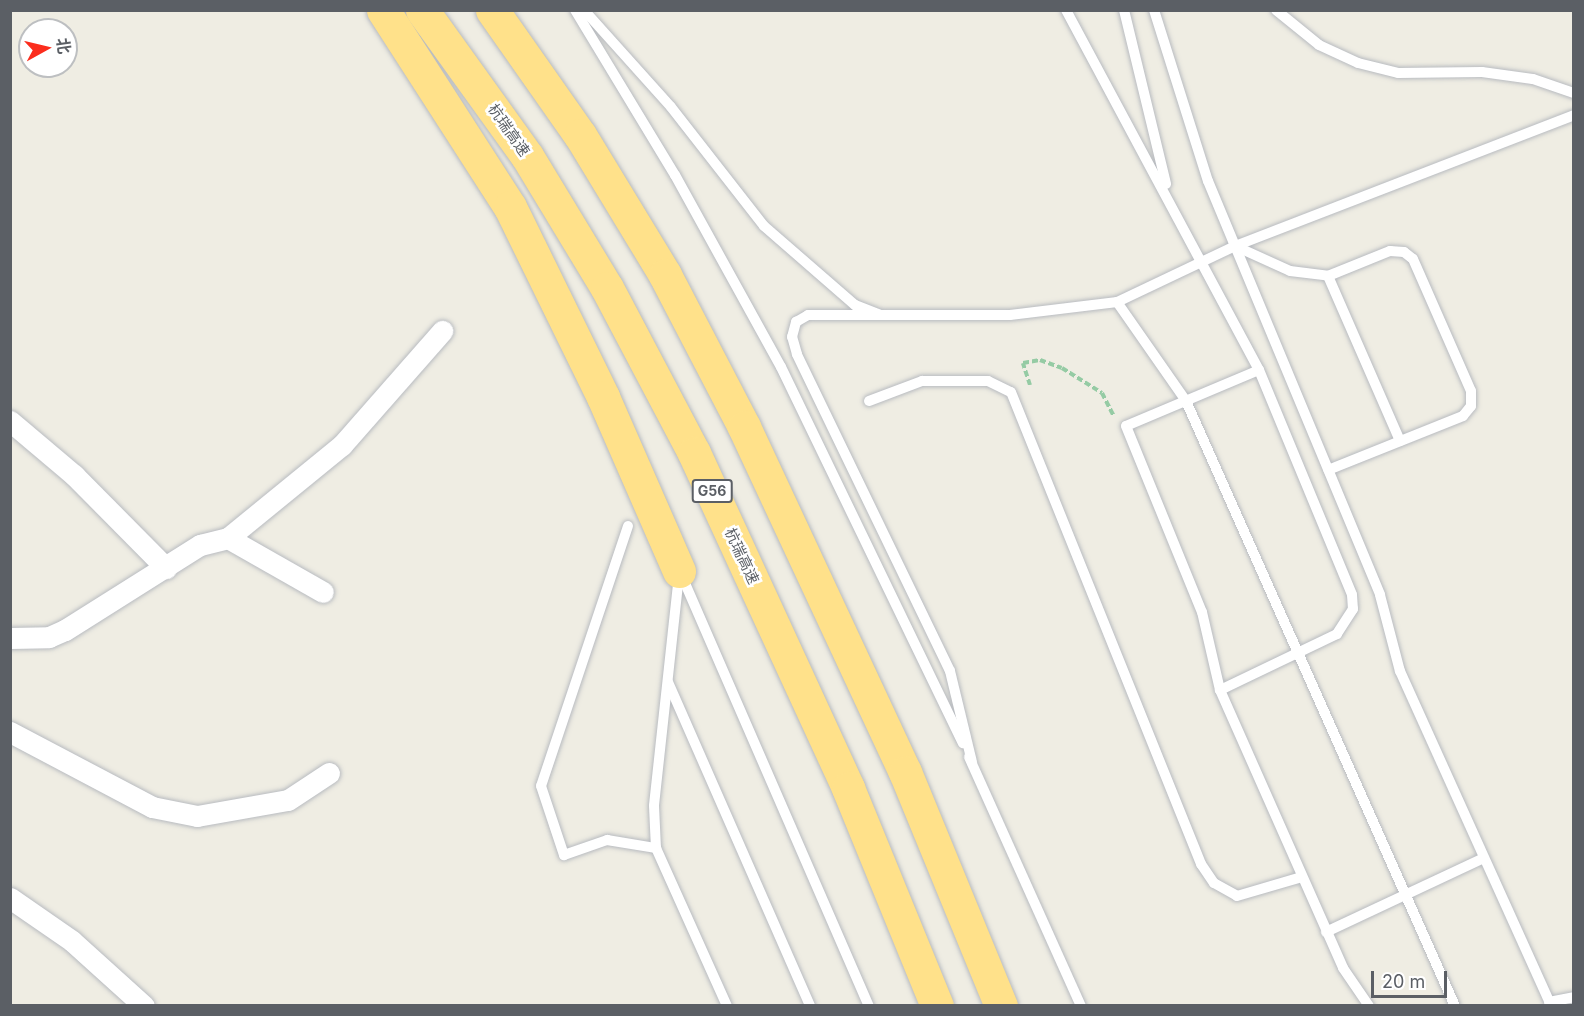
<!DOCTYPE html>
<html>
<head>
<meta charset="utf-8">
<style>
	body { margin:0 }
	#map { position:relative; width:1584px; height:1016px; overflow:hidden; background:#efede3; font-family:Inter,"Noto Sans SC",sans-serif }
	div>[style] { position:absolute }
	.path>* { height:4px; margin-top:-2px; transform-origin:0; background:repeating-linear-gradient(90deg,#95cba4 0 6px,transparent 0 9px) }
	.roads { filter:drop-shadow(0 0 2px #b8bbc0) drop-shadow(0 0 2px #b8bbc0) }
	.service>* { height:10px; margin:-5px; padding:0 5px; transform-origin:5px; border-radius:5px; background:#fff }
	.minor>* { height:21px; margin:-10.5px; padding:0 10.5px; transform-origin:10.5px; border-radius:10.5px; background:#fff }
	.motorway>* { height:33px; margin:-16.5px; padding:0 16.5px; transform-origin:16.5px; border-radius:16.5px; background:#ffe18a }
	span { translate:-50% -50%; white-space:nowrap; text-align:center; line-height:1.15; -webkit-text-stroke:5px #fff; paint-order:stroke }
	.shield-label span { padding:2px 4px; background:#fff; border:2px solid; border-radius:4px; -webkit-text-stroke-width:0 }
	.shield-label { font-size:14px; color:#5b5f65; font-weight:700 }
	.street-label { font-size:15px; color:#5b5f65 }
	.frame { position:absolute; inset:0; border:12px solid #5b5f65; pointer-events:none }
	.north { position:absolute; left:18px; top:18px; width:60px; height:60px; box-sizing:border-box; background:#fff; border:2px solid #bdbfc1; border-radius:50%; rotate:82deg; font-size:16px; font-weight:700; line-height:24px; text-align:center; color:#5b5f65 }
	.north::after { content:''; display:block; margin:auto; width:21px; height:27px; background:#fb2d1d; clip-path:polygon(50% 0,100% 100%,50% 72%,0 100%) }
	.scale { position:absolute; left:1371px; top:971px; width:76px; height:27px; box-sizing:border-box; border:3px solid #5b5f65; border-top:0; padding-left:8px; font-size:18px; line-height:21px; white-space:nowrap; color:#5b5f65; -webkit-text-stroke:4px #fff; paint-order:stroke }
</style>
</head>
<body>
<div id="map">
	<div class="path">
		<div style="left:1030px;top:385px;width:23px;rotate:-108deg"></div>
		<div style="left:1023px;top:363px;width:17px;rotate:-10deg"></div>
		<div style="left:1040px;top:360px;width:23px;rotate:20deg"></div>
		<div style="left:1062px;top:368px;width:47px;rotate:32deg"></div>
		<div style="left:1102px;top:393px;width:25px;rotate:63deg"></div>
	</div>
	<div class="roads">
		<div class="service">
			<div style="left:575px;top:10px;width:193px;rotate:58.8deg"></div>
			<div style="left:675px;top:175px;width:219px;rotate:61.1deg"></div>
			<div style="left:781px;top:367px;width:418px;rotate:64.2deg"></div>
			<div style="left:584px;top:10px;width:130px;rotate:48.1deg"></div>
			<div style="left:671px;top:107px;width:151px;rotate:52deg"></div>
			<div style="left:764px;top:226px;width:121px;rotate:41deg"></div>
			<div style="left:855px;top:305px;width:26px;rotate:21deg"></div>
			<div style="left:1066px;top:10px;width:408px;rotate:61.8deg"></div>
			<div style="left:1259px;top:370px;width:243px;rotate:67.5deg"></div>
			<div style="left:1352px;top:595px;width:14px;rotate:86deg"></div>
			<div style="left:1353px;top:609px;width:30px;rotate:123deg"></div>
			<div style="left:1337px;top:634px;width:130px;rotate:154.4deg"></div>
			<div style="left:1124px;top:10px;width:179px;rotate:76.4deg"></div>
			<div style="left:1154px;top:10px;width:179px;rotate:72.5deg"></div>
			<div style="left:1208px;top:181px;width:448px;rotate:67.4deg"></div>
			<div style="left:1380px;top:595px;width:79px;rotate:75.3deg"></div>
			<div style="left:1400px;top:671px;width:367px;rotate:65.7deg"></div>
			<div style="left:1276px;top:10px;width:55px;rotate:39.1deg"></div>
			<div style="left:1319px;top:45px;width:43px;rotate:24.8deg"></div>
			<div style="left:1358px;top:63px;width:41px;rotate:14deg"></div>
			<div style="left:1398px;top:73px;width:84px;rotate:-0.7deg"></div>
			<div style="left:1482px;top:72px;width:51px;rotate:7.8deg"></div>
			<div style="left:1533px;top:79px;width:43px;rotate:18.9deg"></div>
			<div style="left:1235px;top:246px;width:60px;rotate:24.4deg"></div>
			<div style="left:1290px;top:271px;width:38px;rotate:7deg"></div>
			<div style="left:1328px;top:276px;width:67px;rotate:-22deg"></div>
			<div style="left:1390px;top:251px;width:14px;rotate:4deg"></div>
			<div style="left:1404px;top:252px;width:11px;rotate:38deg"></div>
			<div style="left:1413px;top:259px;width:144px;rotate:66.3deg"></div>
			<div style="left:1471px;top:391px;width:15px;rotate:90deg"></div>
			<div style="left:1471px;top:406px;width:13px;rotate:129deg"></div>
			<div style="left:1463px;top:416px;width:145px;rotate:158.2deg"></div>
			<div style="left:1328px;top:276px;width:180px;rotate:66.4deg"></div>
			<div style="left:1117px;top:302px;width:121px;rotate:55.1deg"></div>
			<div style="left:1186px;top:401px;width:662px;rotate:66.03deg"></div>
			<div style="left:1259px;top:370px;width:144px;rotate:157.2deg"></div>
			<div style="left:1126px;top:426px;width:201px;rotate:67.8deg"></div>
			<div style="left:1202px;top:612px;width:80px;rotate:77deg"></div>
			<div style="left:1220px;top:690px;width:304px;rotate:66.1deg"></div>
			<div style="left:1343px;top:968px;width:46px;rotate:55.6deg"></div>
			<div style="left:869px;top:401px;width:57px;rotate:-20.7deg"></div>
			<div style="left:922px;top:381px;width:66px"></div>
			<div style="left:988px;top:381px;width:25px;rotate:26deg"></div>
			<div style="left:1011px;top:392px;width:509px;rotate:68.07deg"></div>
			<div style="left:1201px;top:864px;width:23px;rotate:56deg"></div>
			<div style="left:1214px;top:883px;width:26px;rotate:29deg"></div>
			<div style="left:1237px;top:896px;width:68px;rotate:-16.3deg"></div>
			<div style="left:628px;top:526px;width:274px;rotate:108.5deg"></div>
			<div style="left:541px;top:786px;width:73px;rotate:71.6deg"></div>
			<div style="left:564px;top:855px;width:46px;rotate:-19.2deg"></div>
			<div style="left:607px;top:840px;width:50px;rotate:9.3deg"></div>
			<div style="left:681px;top:574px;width:471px;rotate:66.5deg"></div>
			<div style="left:679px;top:575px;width:232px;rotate:96.2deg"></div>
			<div style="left:654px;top:806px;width:42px;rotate:87.3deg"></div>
			<div style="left:656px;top:848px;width:173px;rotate:65.8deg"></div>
			<div style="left:668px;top:682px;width:354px;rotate:66.3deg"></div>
			<div style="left:969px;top:757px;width:273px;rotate:65.8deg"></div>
			<div style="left:972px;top:762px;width:94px;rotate:-103.6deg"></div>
			<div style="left:950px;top:671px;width:352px;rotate:-115.8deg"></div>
			<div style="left:797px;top:354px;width:18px;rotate:-106deg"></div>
			<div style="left:792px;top:337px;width:16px;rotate:-75deg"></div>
			<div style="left:796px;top:322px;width:14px;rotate:-30deg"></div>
			<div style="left:808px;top:315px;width:202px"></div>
			<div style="left:1010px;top:315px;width:108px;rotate:-6.9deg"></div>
			<div style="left:1117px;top:302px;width:131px;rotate:-25.4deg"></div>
			<div style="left:1235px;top:246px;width:363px;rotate:-21.1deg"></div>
			<div style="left:1326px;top:932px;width:174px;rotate:-25.1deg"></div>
			<div style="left:1549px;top:1002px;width:25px;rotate:-11deg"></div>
		</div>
		<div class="minor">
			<div style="left:10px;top:421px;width:84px;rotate:40.2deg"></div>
			<div style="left:74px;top:475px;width:131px;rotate:45.3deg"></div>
			<div style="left:228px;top:538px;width:109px;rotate:29.6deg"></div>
			<div style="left:10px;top:638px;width:39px;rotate:-1deg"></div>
			<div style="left:49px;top:637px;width:17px;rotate:-24deg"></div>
			<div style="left:65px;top:630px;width:160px;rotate:-32.2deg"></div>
			<div style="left:200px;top:545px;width:29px;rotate:-14deg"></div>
			<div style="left:228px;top:538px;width:147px;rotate:-39.2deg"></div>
			<div style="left:342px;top:445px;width:152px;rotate:-48.7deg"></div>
			<div style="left:10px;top:732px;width:161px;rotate:27.8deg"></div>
			<div style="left:152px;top:807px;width:46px;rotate:11.3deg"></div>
			<div style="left:197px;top:816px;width:92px;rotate:-10deg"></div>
			<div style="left:288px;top:800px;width:49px;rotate:-33.4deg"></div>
			<div style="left:10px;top:898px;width:75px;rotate:34.7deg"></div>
			<div style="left:72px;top:941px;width:97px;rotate:42.1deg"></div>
		</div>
		<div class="motorway">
			<div style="left:383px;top:10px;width:234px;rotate:57.2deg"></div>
			<div style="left:510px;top:207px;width:212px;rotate:63.9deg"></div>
			<div style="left:603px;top:397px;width:190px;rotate:66.4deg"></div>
			<div style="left:422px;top:10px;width:180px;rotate:54.3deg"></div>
			<div style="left:527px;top:156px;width:154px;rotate:58.8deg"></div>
			<div style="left:607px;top:288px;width:187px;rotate:62.2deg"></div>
			<div style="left:694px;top:453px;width:369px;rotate:65.3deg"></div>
			<div style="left:848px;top:788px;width:235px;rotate:67.8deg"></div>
			<div style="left:492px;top:10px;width:153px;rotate:54.9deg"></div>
			<div style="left:580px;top:135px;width:164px;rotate:58.7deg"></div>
			<div style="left:665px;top:275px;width:171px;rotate:62.5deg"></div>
			<div style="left:744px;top:427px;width:381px;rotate:65deg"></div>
			<div style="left:905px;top:772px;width:253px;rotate:67.7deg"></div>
		</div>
	</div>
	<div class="shield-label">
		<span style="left:712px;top:491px">G56</span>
	</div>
	<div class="street-label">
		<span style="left:509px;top:130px;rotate:55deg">杭瑞高速</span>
		<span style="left:742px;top:556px;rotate:65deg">杭瑞高速</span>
	</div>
	<div class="frame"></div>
	<div class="north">北</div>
	<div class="scale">20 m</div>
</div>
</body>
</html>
